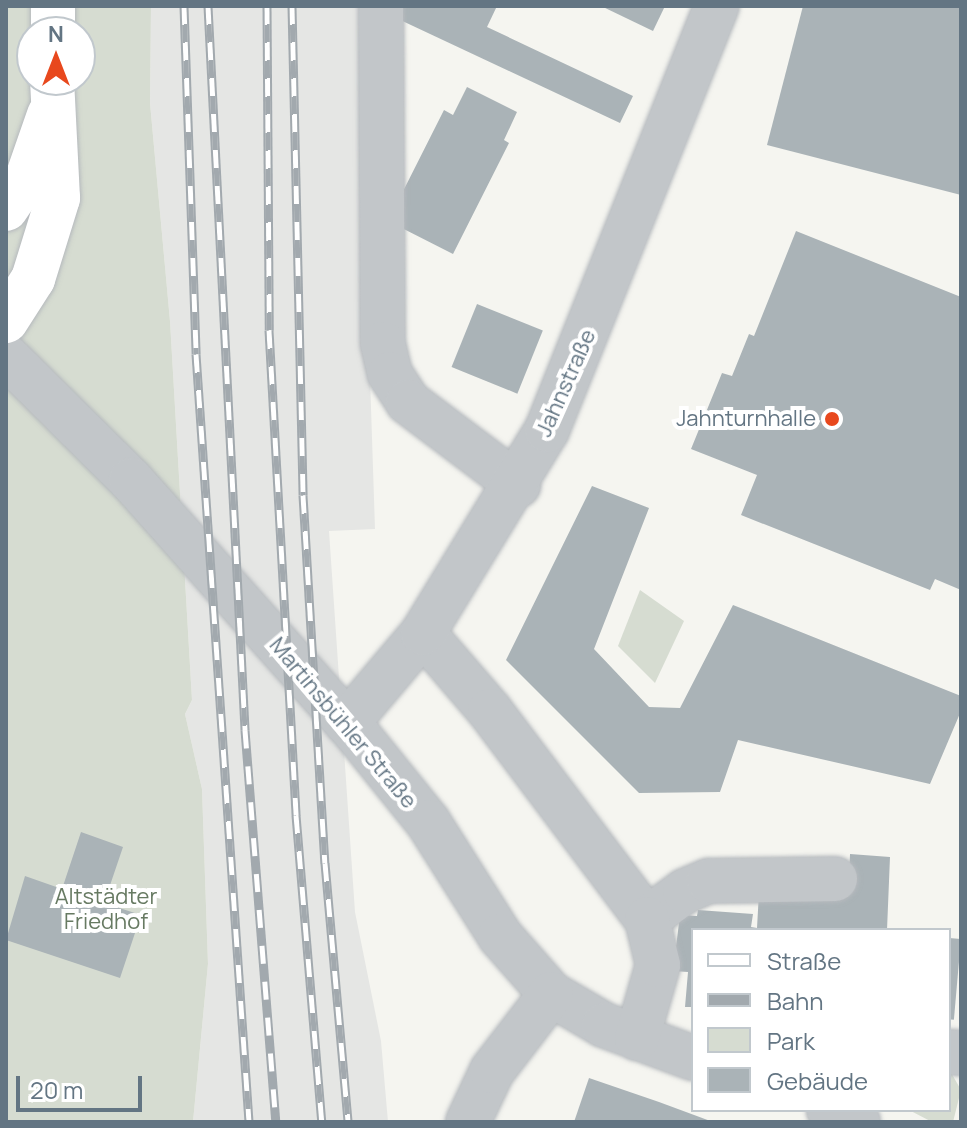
<!DOCTYPE html>
<html>
<head>
<meta charset="utf-8">
<style>
	body { margin:0 }
	#map { position:relative; width:967px; height:1128px; overflow:hidden; background:#f5f5f0; font-family:Manrope,sans-serif }
	div>[style] { position:absolute }
	.built>* { inset:0; background:#e5e6e4 }
	.green>* { inset:0; background:#d6dcd1 }
	.building>* { inset:0; background:#aab3b7; transform-origin:0 0 }
	.roads { filter:drop-shadow(0 0 2px #b5b9bd) drop-shadow(0 0 2px #b5b9bd) }
	.minor>* { height:44px; margin:-22px; padding:0 22px; transform-origin:22px; border-radius:22px; background:#c2c6c9 }
	.major>* { height:44px; margin:-22px; padding:0 22px; transform-origin:22px; border-radius:22px; background:#fff }
	.rail>* { height:9px; margin-top:-4.5px; transform-origin:0; background:repeating-linear-gradient(90deg,#fff 0 18px,#a2a9ae 0 36px); box-sizing:border-box; border-block:2px solid #a2a9ae }
	.dots>* { width:22px; height:22px; translate:-50% -50%; box-sizing:border-box; border:4px solid #fff; border-radius:50% }
	span { translate:-50% -50%; white-space:nowrap; text-align:center; line-height:1.15; -webkit-text-stroke:8px #fff; paint-order:stroke }
	.street-label { font-size:22px; color:#637583 }
	.poi-label { font-size:22px; color:#637583 }
	.right { translate:-100% -50%; text-align:right }
	.park-label { font-size:22px; color:#677a62 }
	.frame { position:absolute; inset:0; border:8px solid #637583; pointer-events:none }
	.legend { position:absolute; left:691px; top:928px; width:260px; height:184px; box-sizing:border-box; background:#fff; border:2px solid #c1c8cd; margin:0; padding:10px 14px; list-style:none; font-size:24px; color:#637583 }
	.legend li { display:flex; align-items:center; gap:16px; height:40px }
	.legend b { width:40px; border:2px solid #c1c8cd }
	.north { position:absolute; left:16px; top:16px; width:80px; height:80px; box-sizing:border-box; background:#fff; border:2px solid #c1c8cd; border-radius:50%; rotate:0deg; font-size:22px; font-weight:700; line-height:32px; text-align:center; color:#637583 }
	.north::after { content:''; display:block; margin:auto; width:28px; height:36px; background:#e8481d; clip-path:polygon(50% 0,100% 100%,50% 72%,0 100%) }
	.scale { position:absolute; left:16px; top:1076px; width:126px; height:36px; box-sizing:border-box; border:4px solid #637583; border-top:0; padding-left:10px; font-size:24px; line-height:28px; white-space:nowrap; color:#637583; -webkit-text-stroke:6px #fff; paint-order:stroke }
</style>
</head>
<body>
<div id="map">
	<div class="built">
		<div style="clip-path:polygon(151px 6px,373px 6px,370px 377px,375px 529px,329px 531px,355px 912px,381px 1041px,388px 1122px,193px 1122px,208px 964px,202px 789px,185px 714px,192px 700px,170px 321px,150px 103px)"></div>
	</div>
	<div class="green">
		<div style="clip-path:polygon(evenodd,6px 6px,151px 6px,150px 103px,170px 321px,192px 700px,185px 714px,202px 789px,208px 964px,193px 1122px,6px 1122px,6px 6px,32px 32px,80px 32px,80px 80px,32px 80px,32px 32px)"></div>
		<div style="clip-path:polygon(640px 590px,684px 621px,655px 683px,618px 646px)"></div>
		<div style="clip-path:polygon(949px 1069px,961px 1090px,953px 1122px,932px 1122px,909px 1110px,949px 1110px)"></div>
	</div>
	<div class="building">
		<div style="clip-path:polygon(401px 6px,497px 6px,487px 27px,633px 96px,620px 123px,396px 18px)"></div>
		<div style="clip-path:polygon(601px 6px,665px 6px,653px 31px)"></div>
		<div style="clip-path:polygon(803px 6px,961px 6px,961px 195px,767px 145px)"></div>
		<div style="clip-path:polygon(467px 87px,517px 112px,504px 140px,509px 143px,453px 254px,388px 221px,444px 110px,453px 115px)"></div>
		<div style="clip-path:polygon(796px 231px,961px 297px,961px 590px,935px 579px,930px 590px,741px 515px,757px 475px,691px 449px,722px 373px,732px 376px,749px 334px,754px 336px)"></div>
		<div style="left:477px;top:304px;width:71px;height:68px;rotate:22deg"></div>
		<div style="clip-path:polygon(592px 486px,649px 508px,594px 649px,649px 707px,680px 708px,733px 605px,961px 696px,961px 711px,930px 784px,738px 740px,720px 792px,639px 793px,506px 660px)"></div>
		<div style="clip-path:polygon(81px 832px,123px 847px,104px 903px,141px 915px,120px 978px,6px 940px,25px 876px,62px 889px)"></div>
		<div style="clip-path:polygon(850px 854px,890px 857px,887px 930px,693px 930px,693px 1007px,685px 1007px,688px 972px,673px 971px,680px 915px,697px 916px,698px 910px,753px 914px,751px 927px,757px 928px,759px 892px,848px 897px)"></div>
		<div style="left:949px;top:938px;width:12px;height:81px;rotate:5deg"></div>
		<div style="clip-path:polygon(589px 1078px,659px 1102px,713px 1122px,574px 1122px)"></div>
	</div>
	<div class="roads">
		<div class="minor">
			<div style="left:381px;top:6px;width:338px;rotate:89.7deg"></div>
			<div style="left:383px;top:344px;width:31px;rotate:77deg"></div>
			<div style="left:390px;top:374px;width:33px;rotate:57deg"></div>
			<div style="left:408px;top:402px;width:138px;rotate:37deg"></div>
			<div style="left:6px;top:356px;width:176px;rotate:44.8deg"></div>
			<div style="left:131px;top:480px;width:340px;rotate:48.3deg"></div>
			<div style="left:357px;top:734px;width:113px;rotate:51.1deg"></div>
			<div style="left:428px;top:822px;width:135px;rotate:57.7deg"></div>
			<div style="left:500px;top:936px;width:77px;rotate:48.7deg"></div>
			<div style="left:551px;top:994px;width:61px;rotate:30.3deg"></div>
			<div style="left:604px;top:1025px;width:95px;rotate:20.3deg"></div>
			<div style="left:423px;top:633px;width:103px;rotate:49.3deg"></div>
			<div style="left:490px;top:711px;width:261px;rotate:53deg"></div>
			<div style="left:647px;top:919px;width:47px;rotate:-36.4deg"></div>
			<div style="left:685px;top:891px;width:26px;rotate:-23deg"></div>
			<div style="left:709px;top:881px;width:126px;rotate:-0.9deg"></div>
			<div style="left:347px;top:723px;width:118px;rotate:-49.8deg"></div>
			<div style="left:423px;top:633px;width:238px;rotate:-58.6deg"></div>
			<div style="left:547px;top:430px;width:457px;rotate:-68.2deg"></div>
			<div style="left:637px;top:1038px;width:76px;rotate:-74deg"></div>
			<div style="left:658px;top:965px;width:47px;rotate:-103.4deg"></div>
			<div style="left:949px;top:1052px;width:12px;rotate:5deg"></div>
			<div style="left:829px;top:1110px;width:31px;rotate:22deg"></div>
			<div style="left:468px;top:1122px;width:56px;rotate:-64.8deg"></div>
			<div style="left:492px;top:1071px;width:97px;rotate:-52.5deg"></div>
		</div>
		<div class="major">
			<div style="left:53px;top:32px;width:26px;rotate:-90deg"></div>
			<div style="left:6px;top:209px;width:37px;rotate:-56deg"></div>
			<div style="left:27px;top:178px;width:67px;rotate:-70.8deg"></div>
			<div style="left:6px;top:321px;width:50px;rotate:-57.3deg"></div>
			<div style="left:33px;top:279px;width:85px;rotate:-72.8deg"></div>
			<div style="left:58px;top:198px;width:118px;rotate:-92.9deg"></div>
		</div>
	</div>
	<div class="rail">
		<div style="left:184px;top:6px;width:348px;rotate:88deg"></div>
		<div style="left:196px;top:354px;width:770px;rotate:86.05deg"></div>
		<div style="left:208px;top:6px;width:725px;rotate:87.07deg"></div>
		<div style="left:245px;top:730px;width:393px;rotate:85.5deg"></div>
		<div style="left:267px;top:6px;width:324px;rotate:89.6deg"></div>
		<div style="left:269px;top:330px;width:486px;rotate:86.8deg"></div>
		<div style="left:296px;top:815px;width:308px;rotate:85.2deg"></div>
		<div style="left:292px;top:6px;width:489px;rotate:88.7deg"></div>
		<div style="left:303px;top:495px;width:369px;rotate:86.6deg"></div>
		<div style="left:325px;top:863px;width:260px;rotate:84.9deg"></div>
	</div>
	<div class="dots">
		<div style="left:832px;top:419px;background:#e8481d"></div>
	</div>
	<div class="street-label">
		<span style="left:566px;top:383px;rotate:-66deg">Jahnstraße</span>
		<span style="left:343px;top:723px;rotate:50deg">Martinsbühler Straße</span>
	</div>
	<div class="poi-label">
		<span class="right" style="left:816px;top:419px">Jahnturnhalle</span>
	</div>
	<div class="park-label">
		<span style="left:106px;top:909px">Altstädter<br>Friedhof</span>
	</div>
	<div class="frame"></div>
	<ul class="legend">
	<li><b style="height:10px;background:#fff"></b>Straße</li>
	<li><b style="height:10px;background:#a2a9ae"></b>Bahn</li>
	<li><b style="height:22px;background:#d6dcd1"></b>Park</li>
	<li><b style="height:22px;background:#aab3b7"></b>Gebäude</li>
	</ul>
	<div class="north">N</div>
	<div class="scale">20 m</div>
</div>
</body>
</html>
